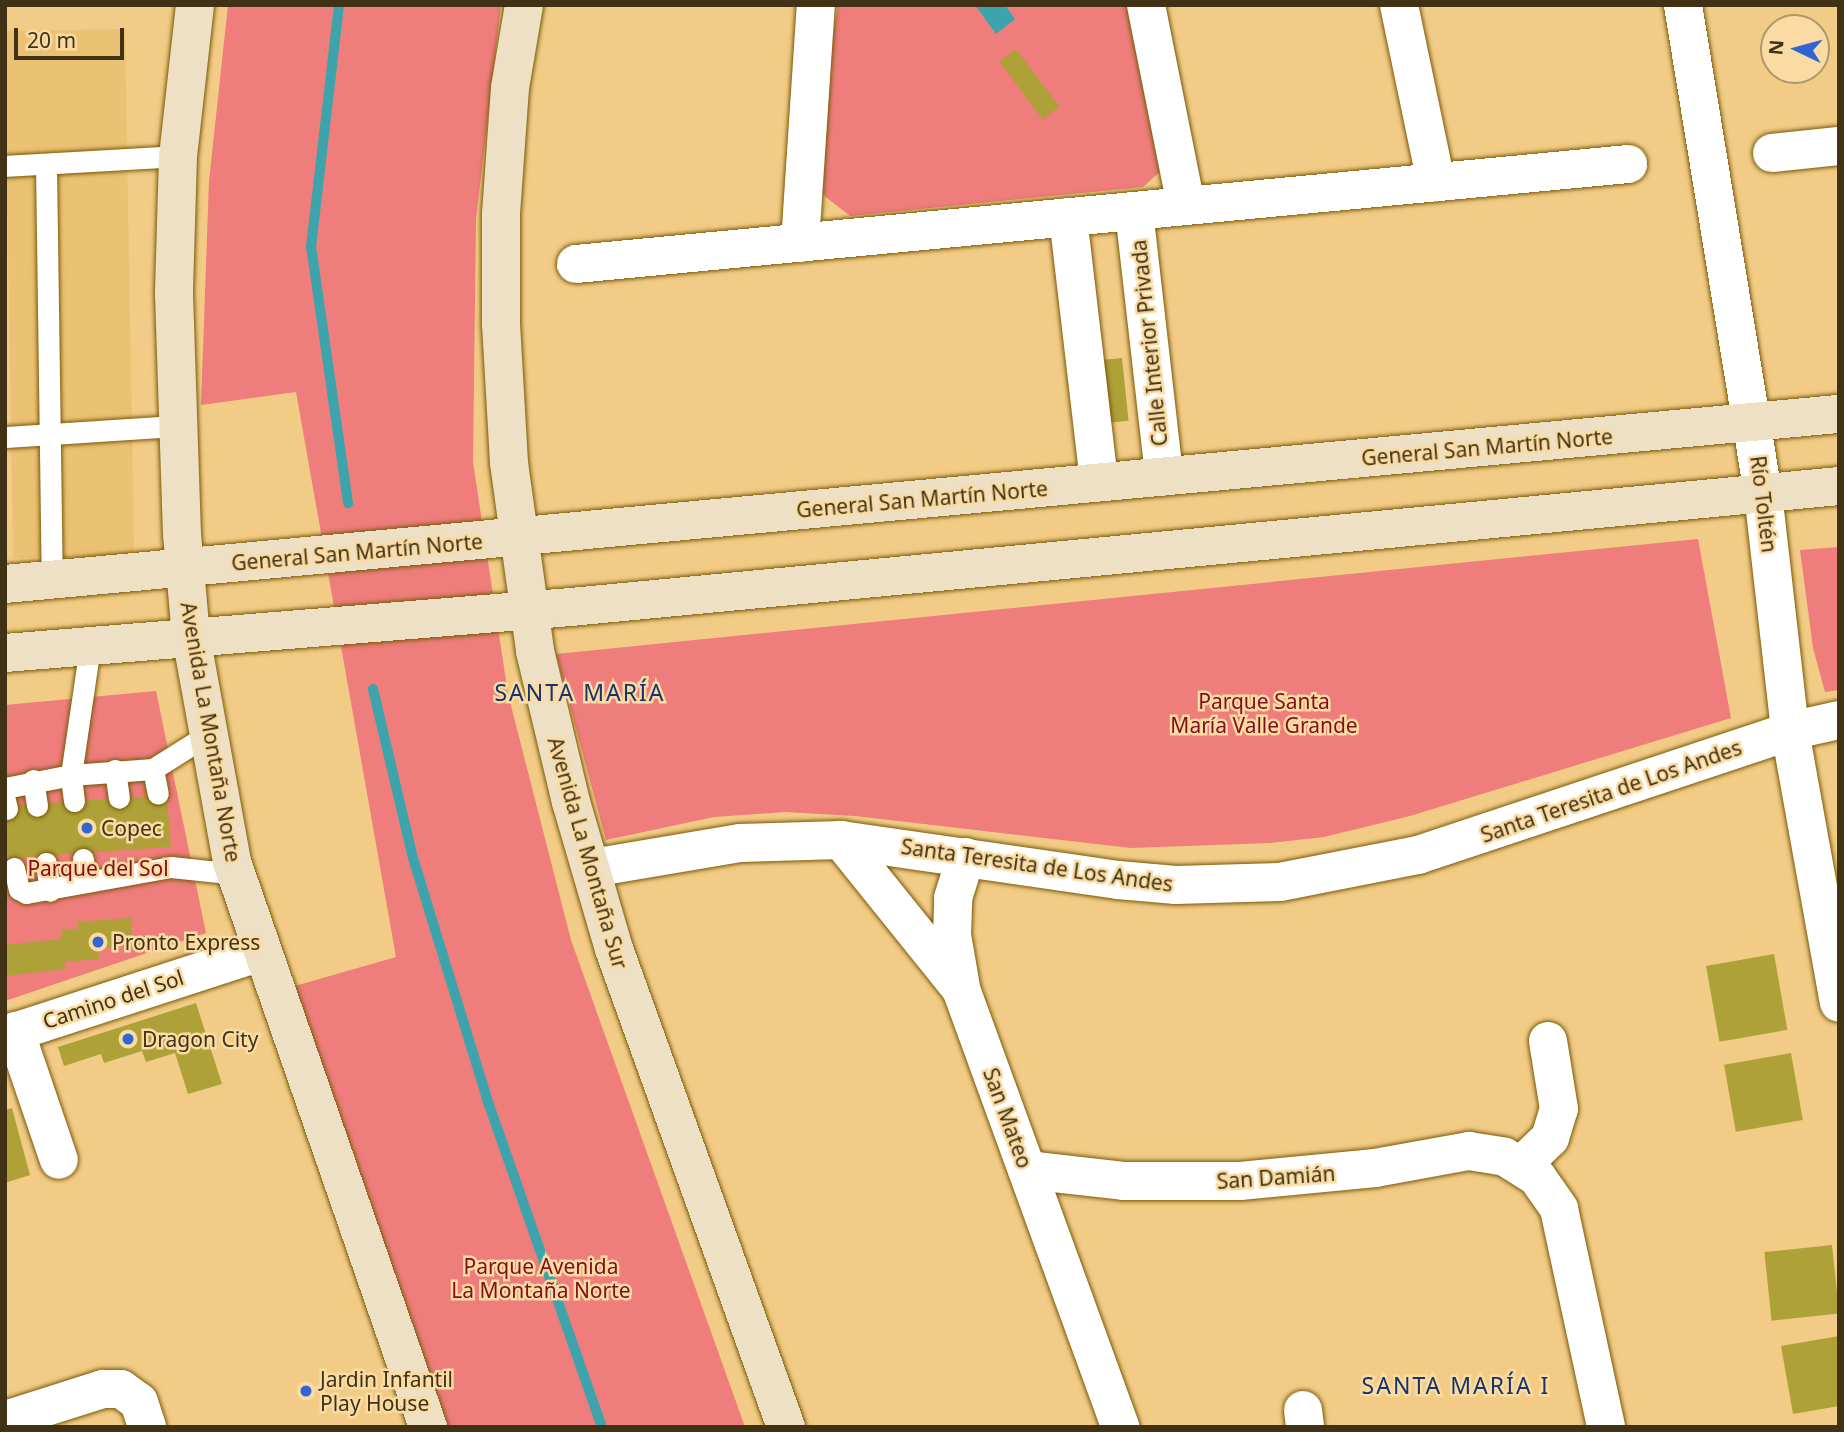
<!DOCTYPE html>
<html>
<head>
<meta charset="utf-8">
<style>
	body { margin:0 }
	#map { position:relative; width:1844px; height:1432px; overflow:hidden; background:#f2cc86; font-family:"Noto Sans",sans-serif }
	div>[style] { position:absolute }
	.built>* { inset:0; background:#ebc273; transform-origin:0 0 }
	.green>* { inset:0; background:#ee7d7b }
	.water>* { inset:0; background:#3da4ac }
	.stream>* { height:10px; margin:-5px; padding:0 5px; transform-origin:5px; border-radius:5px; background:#3da4ac }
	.building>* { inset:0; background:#aea138; transform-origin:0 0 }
	.roads { filter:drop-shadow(0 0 2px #7b5906) drop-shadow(0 0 2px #7b5906) }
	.lane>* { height:21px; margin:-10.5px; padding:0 10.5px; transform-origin:10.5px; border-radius:10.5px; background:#fff }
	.street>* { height:38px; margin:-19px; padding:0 19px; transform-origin:19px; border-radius:19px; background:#fff }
	.secondary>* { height:38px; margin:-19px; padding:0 19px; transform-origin:19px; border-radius:19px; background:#eee0c4 }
	.dots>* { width:19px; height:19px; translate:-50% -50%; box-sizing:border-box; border:4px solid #f9dba3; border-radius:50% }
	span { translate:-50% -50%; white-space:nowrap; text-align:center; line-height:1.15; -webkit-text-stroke:5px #f9dba3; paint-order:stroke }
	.street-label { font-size:21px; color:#413215 }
	.park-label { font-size:21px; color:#820d1c }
	.poi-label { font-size:21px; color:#413215 }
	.left { translate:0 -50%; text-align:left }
	.neighbourhood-label { font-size:23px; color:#19346a; letter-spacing:2px }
	.frame { position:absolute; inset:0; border:7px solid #413215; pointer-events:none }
	.north { position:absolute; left:1760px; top:14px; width:70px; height:70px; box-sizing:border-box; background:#f9dba3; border:2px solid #af976a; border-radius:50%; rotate:275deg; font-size:19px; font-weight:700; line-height:28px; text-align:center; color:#413215 }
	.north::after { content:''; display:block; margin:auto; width:24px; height:32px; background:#3066d4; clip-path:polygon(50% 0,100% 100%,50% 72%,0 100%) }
	.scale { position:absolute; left:14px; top:28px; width:110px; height:32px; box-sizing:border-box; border:4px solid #413215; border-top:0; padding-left:9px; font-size:21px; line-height:24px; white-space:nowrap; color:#413215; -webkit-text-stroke:5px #f9dba3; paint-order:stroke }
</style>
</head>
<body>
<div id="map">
	<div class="built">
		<div style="left:125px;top:29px;width:527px;height:121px;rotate:89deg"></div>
	</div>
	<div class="green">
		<div style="clip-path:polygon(228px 5px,501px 5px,476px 219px,473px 462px,508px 694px,571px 940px,745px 1427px,443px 1427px,295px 986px,396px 957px,296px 392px,201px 405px,209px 181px)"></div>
		<div style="clip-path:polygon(838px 5px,1131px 5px,1164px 168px,1143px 187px,850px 216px,809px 184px)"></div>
		<div style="clip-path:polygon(1698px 539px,1731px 718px,1410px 816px,1324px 837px,1270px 843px,1131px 848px,855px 816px,786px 812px,714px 817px,606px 840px,556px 654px)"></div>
		<div style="clip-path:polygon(1839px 547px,1839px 690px,1825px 692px,1813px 648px,1800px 550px)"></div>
		<div style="clip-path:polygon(156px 691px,206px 933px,5px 1001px,5px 705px)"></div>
	</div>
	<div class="water">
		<div style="clip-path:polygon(975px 5px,1005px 5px,1015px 19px,996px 34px)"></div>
	</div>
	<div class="stream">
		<div style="left:339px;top:5px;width:243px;rotate:96.6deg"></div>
		<div style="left:311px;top:246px;width:260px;rotate:81.8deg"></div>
		<div style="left:373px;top:689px;width:174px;rotate:76.7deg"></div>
		<div style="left:413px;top:858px;width:252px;rotate:72.9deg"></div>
		<div style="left:487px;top:1099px;width:348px;rotate:70.7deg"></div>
	</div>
	<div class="building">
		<div style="left:1016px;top:49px;width:72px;height:21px;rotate:53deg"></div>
		<div style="left:1122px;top:358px;width:63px;height:25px;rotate:84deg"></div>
		<div style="left:167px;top:795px;width:52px;height:163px;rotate:86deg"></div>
		<div style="clip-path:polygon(131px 918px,133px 945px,99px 948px,99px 959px,64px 962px,66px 969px,5px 976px,5px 945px,62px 939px,61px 930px,78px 929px,78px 922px)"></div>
		<div style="left:1774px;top:954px;width:77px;height:69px;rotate:80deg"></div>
		<div style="clip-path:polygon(196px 1003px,222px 1084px,188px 1094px,175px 1053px,146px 1062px,142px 1051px,104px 1063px,101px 1054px,64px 1066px,58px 1047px)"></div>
		<div style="left:1791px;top:1053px;width:68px;height:68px;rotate:80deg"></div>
		<div style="clip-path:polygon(12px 1108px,30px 1175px,5px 1183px,5px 1110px)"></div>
		<div style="left:1832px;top:1245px;width:69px;height:68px;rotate:84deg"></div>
		<div style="clip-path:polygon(1839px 1336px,1839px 1406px,1793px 1414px,1781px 1346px)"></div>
	</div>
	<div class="roads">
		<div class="lane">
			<div style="left:46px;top:164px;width:416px;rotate:89.2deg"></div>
			<div style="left:5px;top:166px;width:173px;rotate:-3.3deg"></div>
			<div style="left:5px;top:437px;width:171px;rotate:-3.7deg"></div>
			<div style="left:153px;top:769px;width:25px;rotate:79deg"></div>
			<div style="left:115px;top:770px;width:28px;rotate:82deg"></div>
			<div style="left:33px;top:780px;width:26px;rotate:81deg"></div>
			<div style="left:5px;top:788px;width:67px;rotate:-11.1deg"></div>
			<div style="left:71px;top:775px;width:130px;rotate:-81.6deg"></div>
			<div style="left:5px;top:800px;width:9px;rotate:77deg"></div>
			<div style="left:74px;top:801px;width:26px;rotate:-97deg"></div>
			<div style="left:71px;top:775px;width:82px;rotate:-4.2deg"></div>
			<div style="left:153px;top:769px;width:64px;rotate:-32.2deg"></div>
			<div style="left:83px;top:859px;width:23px;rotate:83deg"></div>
			<div style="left:46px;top:863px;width:28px;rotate:82deg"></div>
			<div style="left:14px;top:868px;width:22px;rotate:77deg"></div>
			<div style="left:19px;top:889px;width:8px;rotate:30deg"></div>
			<div style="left:26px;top:893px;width:147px;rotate:-10.2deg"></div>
			<div style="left:171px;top:867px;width:65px;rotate:6.1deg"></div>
		</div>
		<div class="street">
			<div style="left:1146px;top:5px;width:205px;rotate:78.7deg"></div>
			<div style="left:1399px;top:5px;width:181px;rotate:78.2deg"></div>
			<div style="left:1683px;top:5px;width:495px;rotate:80.7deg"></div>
			<div style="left:1763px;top:493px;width:240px;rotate:83.5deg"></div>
			<div style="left:1790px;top:731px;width:276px;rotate:79.8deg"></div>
			<div style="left:1772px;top:153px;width:67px;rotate:-6deg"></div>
			<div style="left:1134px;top:211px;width:267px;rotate:83.5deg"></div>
			<div style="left:1068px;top:217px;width:267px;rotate:83.3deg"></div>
			<div style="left:800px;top:243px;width:239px;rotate:-86.2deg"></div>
			<div style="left:576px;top:264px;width:1057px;rotate:-5.43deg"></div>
			<div style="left:841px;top:840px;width:191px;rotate:51.2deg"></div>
			<div style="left:961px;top:989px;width:466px;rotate:70deg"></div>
			<div style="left:592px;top:868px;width:150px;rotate:-9.6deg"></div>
			<div style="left:740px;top:843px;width:101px;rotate:-1.7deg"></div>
			<div style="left:841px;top:840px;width:280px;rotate:8.2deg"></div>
			<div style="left:1118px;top:880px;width:58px;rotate:4.9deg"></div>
			<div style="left:1176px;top:885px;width:104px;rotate:-1.7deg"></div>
			<div style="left:1280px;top:882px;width:141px;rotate:-11.1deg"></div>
			<div style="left:1418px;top:855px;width:392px;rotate:-18.4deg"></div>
			<div style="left:1790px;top:731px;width:50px;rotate:-12.7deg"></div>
			<div style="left:961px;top:987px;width:53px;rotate:-99.8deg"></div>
			<div style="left:952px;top:935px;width:37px;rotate:-88deg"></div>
			<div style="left:953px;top:898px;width:43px;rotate:-72.4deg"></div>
			<div style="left:15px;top:1031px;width:136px;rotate:71.2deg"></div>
			<div style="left:5px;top:1035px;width:268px;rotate:-18deg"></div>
			<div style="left:1522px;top:1165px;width:39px;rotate:-44deg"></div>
			<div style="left:1550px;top:1138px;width:30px;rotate:-73deg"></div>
			<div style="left:1559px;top:1109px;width:69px;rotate:-99.2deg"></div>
			<div style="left:1027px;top:1170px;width:97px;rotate:6.5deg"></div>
			<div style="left:1123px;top:1181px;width:117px"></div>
			<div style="left:1240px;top:1181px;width:136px;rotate:-5.5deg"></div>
			<div style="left:1375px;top:1168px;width:96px;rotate:-10.3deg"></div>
			<div style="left:1469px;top:1151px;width:36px;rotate:9deg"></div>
			<div style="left:1505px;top:1157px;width:38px;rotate:32deg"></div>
			<div style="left:1537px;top:1177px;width:39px;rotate:55deg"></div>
			<div style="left:1559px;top:1209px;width:223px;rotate:77.8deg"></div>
			<div style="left:1303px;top:1410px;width:17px;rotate:83deg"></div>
			<div style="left:5px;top:1420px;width:103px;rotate:-17.6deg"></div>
			<div style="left:103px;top:1389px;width:18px"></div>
			<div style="left:121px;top:1389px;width:22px;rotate:36deg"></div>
			<div style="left:139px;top:1402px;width:26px;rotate:72deg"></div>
		</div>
		<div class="secondary">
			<div style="left:195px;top:5px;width:152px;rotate:96.4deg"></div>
			<div style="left:178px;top:156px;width:138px;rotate:91.7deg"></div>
			<div style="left:174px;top:294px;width:240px;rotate:88.1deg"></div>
			<div style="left:182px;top:534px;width:102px;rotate:85deg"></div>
			<div style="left:191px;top:636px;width:230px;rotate:79.7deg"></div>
			<div style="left:232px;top:862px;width:598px;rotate:70.87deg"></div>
			<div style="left:524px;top:5px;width:84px;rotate:99.6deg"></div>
			<div style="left:510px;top:88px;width:127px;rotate:94.1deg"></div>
			<div style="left:501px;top:215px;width:109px;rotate:90deg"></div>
			<div style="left:501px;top:324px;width:139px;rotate:86.7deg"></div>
			<div style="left:509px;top:463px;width:190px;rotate:82.1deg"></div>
			<div style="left:535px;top:651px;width:155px;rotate:76.6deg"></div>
			<div style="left:571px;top:802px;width:153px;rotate:73.7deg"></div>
			<div style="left:614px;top:949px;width:508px;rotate:70.21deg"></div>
			<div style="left:5px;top:584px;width:1842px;rotate:-5.3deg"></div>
			<div style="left:5px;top:653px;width:568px;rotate:-4.65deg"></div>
			<div style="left:571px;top:607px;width:1274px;rotate:-5.45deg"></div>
		</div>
	</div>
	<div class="dots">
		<div style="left:87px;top:828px;background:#3066d4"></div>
		<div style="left:98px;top:942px;background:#3066d4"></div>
		<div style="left:128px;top:1039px;background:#3066d4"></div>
		<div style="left:306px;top:1391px;background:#3066d4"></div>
	</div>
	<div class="street-label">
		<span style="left:1149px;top:343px;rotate:-96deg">Calle Interior Privada</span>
		<span style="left:1487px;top:447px;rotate:-5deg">General San Martín Norte</span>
		<span style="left:922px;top:499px;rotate:-5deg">General San Martín Norte</span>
		<span style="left:1764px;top:504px;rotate:83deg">Río Toltén</span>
		<span style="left:357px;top:552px;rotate:-5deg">General San Martín Norte</span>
		<span style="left:211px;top:732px;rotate:80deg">Avenida La Montaña Norte</span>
		<span style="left:1611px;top:791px;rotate:-19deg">Santa Teresita de Los Andes</span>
		<span style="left:588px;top:853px;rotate:74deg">Avenida La Montaña Sur</span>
		<span style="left:1037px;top:865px;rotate:8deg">Santa Teresita de Los Andes</span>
		<span style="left:113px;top:999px;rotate:-18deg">Camino del Sol</span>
		<span style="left:1008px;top:1118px;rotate:70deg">San Mateo</span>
		<span style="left:1276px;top:1177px;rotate:-4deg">San Damián</span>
	</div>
	<div class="park-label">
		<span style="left:1264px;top:713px">Parque Santa<br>María Valle Grande</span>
		<span style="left:98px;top:868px">Parque del Sol</span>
		<span style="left:541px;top:1278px">Parque Avenida<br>La Montaña Norte</span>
	</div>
	<div class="poi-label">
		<span class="left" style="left:101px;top:828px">Copec</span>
		<span class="left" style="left:112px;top:942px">Pronto Express</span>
		<span class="left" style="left:142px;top:1039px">Dragon City</span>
		<span class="left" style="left:320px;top:1391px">Jardin Infantil<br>Play House</span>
	</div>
	<div class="neighbourhood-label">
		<span style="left:580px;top:692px">SANTA MARÍA</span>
		<span style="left:1456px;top:1385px">SANTA MARÍA I</span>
	</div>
	<div class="frame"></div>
	<div class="north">N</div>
	<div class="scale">20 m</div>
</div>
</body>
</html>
